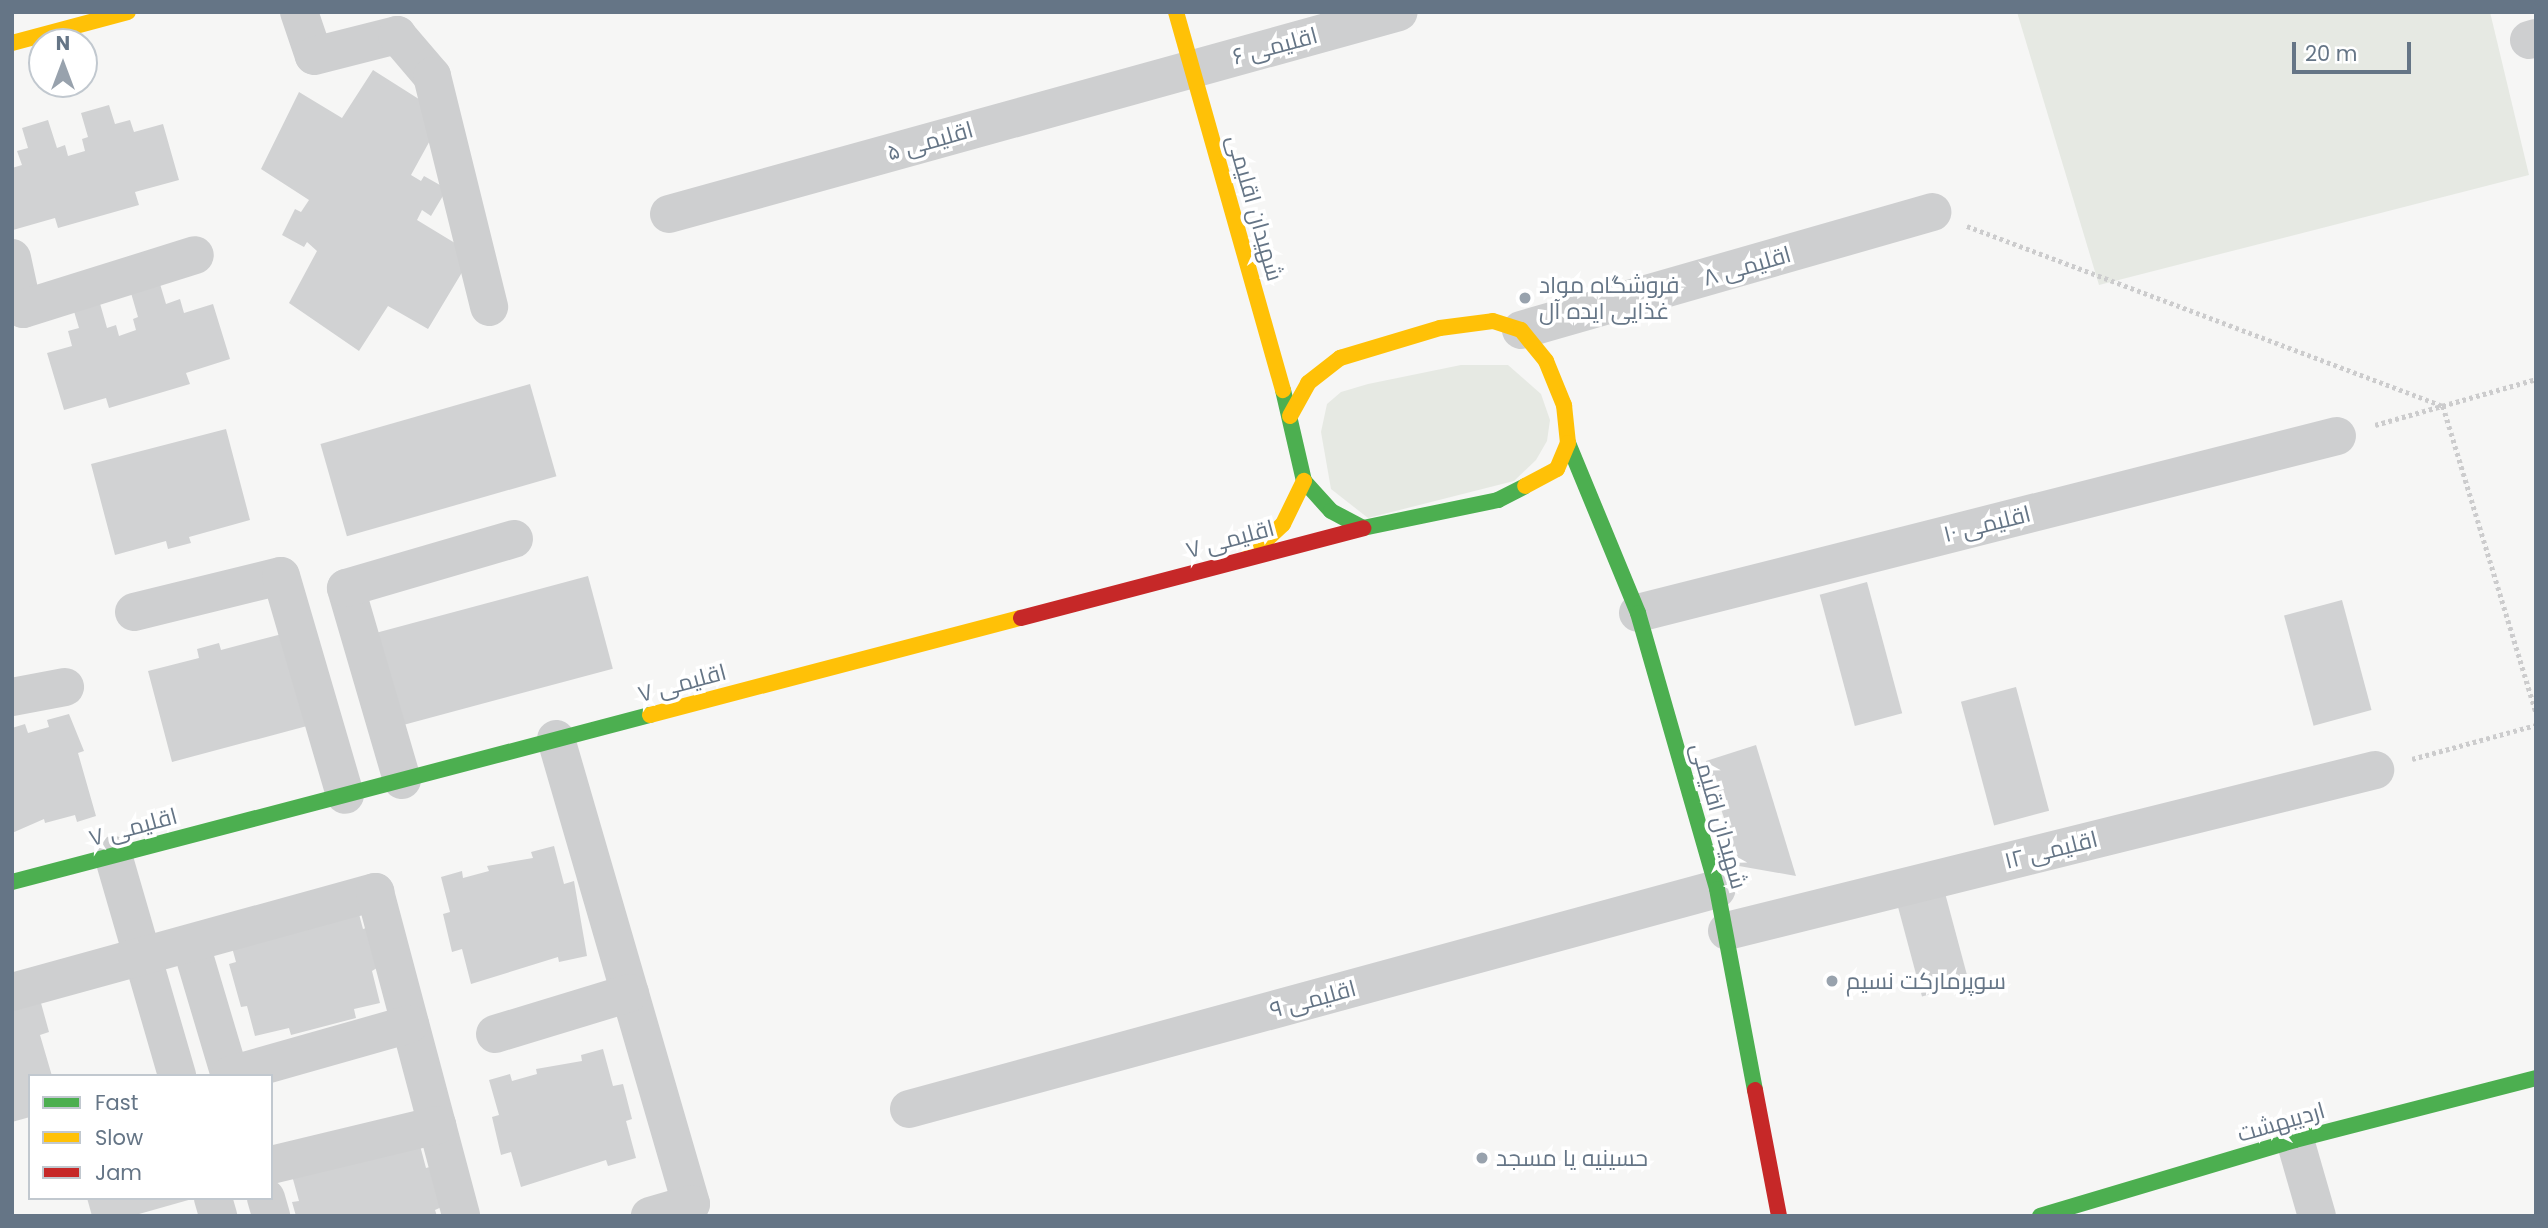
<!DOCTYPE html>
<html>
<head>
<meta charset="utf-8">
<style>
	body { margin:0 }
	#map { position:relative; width:2548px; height:1228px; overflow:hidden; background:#f6f6f5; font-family:Poppins,Cairo,sans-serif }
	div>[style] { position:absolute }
	.green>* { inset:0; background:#e6e9e3 }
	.building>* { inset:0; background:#d1d2d3; transform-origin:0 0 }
	.path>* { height:4.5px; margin-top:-2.25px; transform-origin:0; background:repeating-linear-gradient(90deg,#cccccd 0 3.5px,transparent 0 7px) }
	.street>* { height:38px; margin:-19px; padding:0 19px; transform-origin:19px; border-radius:19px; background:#cecfd0 }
	.fast>* { height:16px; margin:-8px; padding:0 8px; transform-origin:8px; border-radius:8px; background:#4caf50 }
	.slow>* { height:16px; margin:-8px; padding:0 8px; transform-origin:8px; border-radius:8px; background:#ffc107 }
	.jam>* { height:16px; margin:-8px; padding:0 8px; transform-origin:8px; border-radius:8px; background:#c62828 }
	.dots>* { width:19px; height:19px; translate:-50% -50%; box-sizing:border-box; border:4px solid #fff; border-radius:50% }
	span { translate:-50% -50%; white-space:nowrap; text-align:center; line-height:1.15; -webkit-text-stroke:7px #fff; paint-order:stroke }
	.street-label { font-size:23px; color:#657586 }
	.poi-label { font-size:23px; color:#657586 }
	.left { translate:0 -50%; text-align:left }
	.frame { position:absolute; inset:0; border:14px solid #657586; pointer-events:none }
	.legend { position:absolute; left:28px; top:1074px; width:245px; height:126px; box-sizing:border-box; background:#fff; border:2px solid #c1c8cf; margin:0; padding:9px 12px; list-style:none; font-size:21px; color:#657586 }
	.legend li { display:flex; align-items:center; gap:14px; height:35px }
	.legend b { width:35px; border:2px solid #c1c8cf }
	.north { position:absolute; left:28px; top:28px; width:70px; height:70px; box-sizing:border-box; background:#fff; border:2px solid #c1c8cf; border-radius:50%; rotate:0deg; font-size:19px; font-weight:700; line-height:28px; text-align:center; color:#657586 }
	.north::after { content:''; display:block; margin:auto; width:24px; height:32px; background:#98a2ad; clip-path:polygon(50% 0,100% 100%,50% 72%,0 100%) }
	.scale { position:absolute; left:2292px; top:42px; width:119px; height:32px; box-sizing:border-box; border:4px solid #657586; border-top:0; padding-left:9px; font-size:21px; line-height:24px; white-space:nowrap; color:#657586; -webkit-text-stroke:5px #fff; paint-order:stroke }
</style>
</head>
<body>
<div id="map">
	<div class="green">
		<div style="clip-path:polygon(2017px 12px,2490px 12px,2529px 175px,2099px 285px)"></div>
		<div style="clip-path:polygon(1461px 365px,1508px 365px,1541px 394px,1550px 420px,1547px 441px,1536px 460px,1514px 481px,1368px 518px,1331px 489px,1321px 432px,1327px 404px,1341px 392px,1368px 384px)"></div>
	</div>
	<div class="building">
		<div style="clip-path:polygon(373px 70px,444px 115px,411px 175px,421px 181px,424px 176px,447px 189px,431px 216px,422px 210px,417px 220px,473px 254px,428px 329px,388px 306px,359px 351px,289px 303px,317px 251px,307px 242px,304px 247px,282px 235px,295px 209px,301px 212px,309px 200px,261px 169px,299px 92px,342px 118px)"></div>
		<div style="clip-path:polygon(109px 105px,115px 124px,130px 120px,134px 132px,163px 124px,179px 180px,135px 192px,139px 205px,58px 228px,55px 218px,13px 230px,12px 168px,22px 165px,17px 151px,28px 148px,22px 128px,48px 120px,57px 148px,65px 145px,68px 156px,85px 151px,82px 139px,88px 137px,81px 113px)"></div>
		<div style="clip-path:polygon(160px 284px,166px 304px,180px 299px,184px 313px,213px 304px,230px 359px,186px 373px,190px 384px,109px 408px,106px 398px,64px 410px,47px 353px,72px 346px,68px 331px,79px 328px,73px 308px,99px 300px,107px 328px,116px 325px,119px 336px,136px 330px,133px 319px,138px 317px,131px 293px)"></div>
		<div style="left:530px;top:384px;width:96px;height:218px;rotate:74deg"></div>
		<div style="clip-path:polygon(226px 429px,250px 520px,189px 537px,191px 543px,168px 549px,166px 541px,115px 555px,91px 464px)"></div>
		<div style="left:588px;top:576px;width:96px;height:218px;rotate:75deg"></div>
		<div style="left:1867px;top:582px;width:136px;height:49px;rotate:75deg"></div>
		<div style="left:2342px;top:600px;width:114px;height:60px;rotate:75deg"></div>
		<div style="clip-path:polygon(282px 634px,307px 726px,172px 762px,148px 671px,199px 658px,197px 649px,219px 643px,221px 650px)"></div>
		<div style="left:2016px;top:687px;width:128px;height:57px;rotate:75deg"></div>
		<div style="clip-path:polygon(69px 714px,84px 751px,78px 753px,96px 816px,77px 822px,75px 815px,45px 823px,44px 819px,12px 833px,12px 728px,25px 724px,28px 733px,49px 727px,47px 720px)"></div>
		<div style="clip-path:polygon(1756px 745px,1796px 876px,1739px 866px,1706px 761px)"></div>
		<div style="clip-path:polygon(554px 846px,564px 884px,574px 881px,587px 956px,559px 962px,558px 957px,471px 984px,462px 949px,452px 952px,443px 914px,450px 912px,441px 877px,462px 871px,463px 878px,489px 871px,487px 866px,533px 858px,531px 852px)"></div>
		<div style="left:1945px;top:893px;width:94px;height:49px;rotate:75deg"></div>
		<div style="clip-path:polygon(355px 899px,363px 929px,369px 927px,380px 966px,372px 971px,380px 1003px,354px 1009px,356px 1018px,291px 1035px,289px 1028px,255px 1036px,247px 1006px,241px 1007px,229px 964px,236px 962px,228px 933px)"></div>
		<div style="clip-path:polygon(41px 1003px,49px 1032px,40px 1035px,52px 1076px,30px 1076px,30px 1117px,12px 1122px,12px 1010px)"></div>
		<div style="clip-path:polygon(603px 1049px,613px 1086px,623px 1084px,632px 1119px,626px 1121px,636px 1158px,608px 1166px,606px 1160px,521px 1187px,511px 1152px,501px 1155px,492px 1117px,499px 1115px,489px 1080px,510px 1074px,512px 1081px,537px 1074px,536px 1069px,582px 1061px,581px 1055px)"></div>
		<div style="clip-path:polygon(418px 1138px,426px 1168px,433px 1166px,444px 1206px,435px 1210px,437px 1216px,296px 1216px,292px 1202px,299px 1201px,291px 1172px)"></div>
		<div style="clip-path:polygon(87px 1198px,192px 1198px,192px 1199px,132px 1216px,92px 1216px)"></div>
	</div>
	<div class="path">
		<div style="left:1967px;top:226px;width:509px;rotate:20.71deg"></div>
		<div style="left:2443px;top:406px;width:320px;rotate:73.1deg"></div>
		<div style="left:2375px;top:425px;width:167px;rotate:-15.9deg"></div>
		<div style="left:2412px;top:759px;width:129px;rotate:-15.3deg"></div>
	</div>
	<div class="street">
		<div style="left:299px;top:12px;width:46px;rotate:71.2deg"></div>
		<div style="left:314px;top:56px;width:86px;rotate:-14.2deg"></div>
		<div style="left:397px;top:35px;width:54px;rotate:49.5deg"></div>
		<div style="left:432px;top:76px;width:238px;rotate:76.1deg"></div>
		<div style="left:2529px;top:40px;width:7px;rotate:-16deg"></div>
		<div style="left:669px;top:214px;width:757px;rotate:-15.47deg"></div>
		<div style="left:12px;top:258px;width:52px;rotate:77.8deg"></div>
		<div style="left:23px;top:309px;width:180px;rotate:-17.4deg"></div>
		<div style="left:1521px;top:330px;width:428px;rotate:-16deg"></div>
		<div style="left:134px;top:612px;width:151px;rotate:-13.8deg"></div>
		<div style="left:281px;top:576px;width:228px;rotate:73.7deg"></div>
		<div style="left:1638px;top:613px;width:721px;rotate:-14.21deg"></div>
		<div style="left:12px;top:697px;width:54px;rotate:-10.7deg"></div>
		<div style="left:556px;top:739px;width:484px;rotate:73.8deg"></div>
		<div style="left:691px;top:1204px;width:43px;rotate:163.7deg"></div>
		<div style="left:402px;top:780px;width:200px;rotate:-106.3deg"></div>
		<div style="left:346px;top:588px;width:175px;rotate:-16.3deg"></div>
		<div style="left:113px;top:855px;width:230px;rotate:73.8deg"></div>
		<div style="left:1727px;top:931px;width:668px;rotate:-13.95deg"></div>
		<div style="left:191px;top:945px;width:137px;rotate:73.4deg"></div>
		<div style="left:12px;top:992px;width:377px;rotate:-15.4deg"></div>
		<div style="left:375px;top:892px;width:335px;rotate:75.1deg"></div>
		<div style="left:495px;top:1034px;width:141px;rotate:-16.9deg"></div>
		<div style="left:230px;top:1075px;width:187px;rotate:-15.8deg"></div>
		<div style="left:909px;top:1109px;width:837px;rotate:-15.23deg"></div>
		<div style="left:2295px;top:1140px;width:79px;rotate:73.9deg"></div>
		<div style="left:271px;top:1165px;width:171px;rotate:-13.5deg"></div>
		<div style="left:213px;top:1198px;width:19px;rotate:74deg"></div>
		<div style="left:266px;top:1198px;width:19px;rotate:74deg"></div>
	</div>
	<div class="fast">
		<div style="left:1283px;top:390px;width:93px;rotate:77deg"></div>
		<div style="left:1304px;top:481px;width:40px;rotate:48deg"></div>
		<div style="left:1331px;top:511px;width:36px;rotate:28deg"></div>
		<div style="left:1363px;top:528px;width:138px;rotate:-11.7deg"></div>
		<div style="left:1498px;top:500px;width:30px;rotate:-27deg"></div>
		<div style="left:1568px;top:443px;width:184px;rotate:67.6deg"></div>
		<div style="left:1638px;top:613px;width:287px;rotate:74deg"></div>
		<div style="left:1717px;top:889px;width:205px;rotate:79.3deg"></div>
		<div style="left:12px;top:882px;width:659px;rotate:-14.67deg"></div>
		<div style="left:2040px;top:1216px;width:266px;rotate:-16.6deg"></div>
		<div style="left:2295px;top:1140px;width:249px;rotate:-14.4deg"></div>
	</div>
	<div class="slow">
		<div style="left:1176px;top:12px;width:393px;rotate:74.2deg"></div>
		<div style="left:12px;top:43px;width:120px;rotate:-15deg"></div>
		<div style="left:1290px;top:416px;width:38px;rotate:-61deg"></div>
		<div style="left:1308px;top:383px;width:41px;rotate:-38deg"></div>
		<div style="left:1340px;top:358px;width:104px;rotate:-16.7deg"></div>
		<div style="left:1440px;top:328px;width:53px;rotate:-7.5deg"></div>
		<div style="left:1493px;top:321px;width:29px;rotate:18deg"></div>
		<div style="left:1521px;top:330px;width:40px;rotate:51deg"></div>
		<div style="left:1546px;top:361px;width:48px;rotate:67.8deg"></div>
		<div style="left:1564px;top:405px;width:38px;rotate:84deg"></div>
		<div style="left:1568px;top:443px;width:28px;rotate:113deg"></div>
		<div style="left:1557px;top:469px;width:36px;rotate:152deg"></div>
		<div style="left:1248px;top:557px;width:48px;rotate:-43.3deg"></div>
		<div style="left:1283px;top:524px;width:48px;rotate:-64deg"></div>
		<div style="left:650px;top:715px;width:383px;rotate:-14.7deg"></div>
	</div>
	<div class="jam">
		<div style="left:1021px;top:618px;width:354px;rotate:-14.7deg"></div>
		<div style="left:1755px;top:1090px;width:128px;rotate:79.2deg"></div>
	</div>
	<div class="dots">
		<div style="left:1525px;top:298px;background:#98a2ad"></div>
		<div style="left:1832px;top:981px;background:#98a2ad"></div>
		<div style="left:1482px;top:1158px;background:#98a2ad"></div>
	</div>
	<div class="street-label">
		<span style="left:1275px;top:46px;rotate:-15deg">اقلیمی ۶</span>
		<span style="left:930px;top:141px;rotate:-16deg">اقلیمی ۵</span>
		<span style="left:1255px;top:208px;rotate:74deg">شهیدان اقلیمی</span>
		<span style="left:1747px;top:266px;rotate:-16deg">اقلیمی ۸</span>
		<span style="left:1987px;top:524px;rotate:-14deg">اقلیمی ۱۰</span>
		<span style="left:1230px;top:539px;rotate:-15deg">اقلیمی ۷</span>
		<span style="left:682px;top:683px;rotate:-15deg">اقلیمی ۷</span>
		<span style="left:1719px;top:816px;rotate:74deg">شهیدان اقلیمی</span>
		<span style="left:133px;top:827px;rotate:-15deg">اقلیمی ۷</span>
		<span style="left:2051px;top:850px;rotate:-14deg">اقلیمی ۱۲</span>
		<span style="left:1313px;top:999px;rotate:-15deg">اقلیمی ۹</span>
		<span style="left:2281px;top:1122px;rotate:-16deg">اردیبهشت</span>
	</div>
	<div class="poi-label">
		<span class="left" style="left:1539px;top:298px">فروشگاه مواد<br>غذایی ایده آل</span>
		<span class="left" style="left:1846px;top:981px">سوپرمارکت نسیم</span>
		<span class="left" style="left:1496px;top:1158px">حسینیه یا مسجد</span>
	</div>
	<div class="frame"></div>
	<ul class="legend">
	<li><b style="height:9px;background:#4caf50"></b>Fast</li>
	<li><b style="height:9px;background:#ffc107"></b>Slow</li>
	<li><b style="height:9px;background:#c62828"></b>Jam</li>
	</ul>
	<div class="north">N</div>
	<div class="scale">20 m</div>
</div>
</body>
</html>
